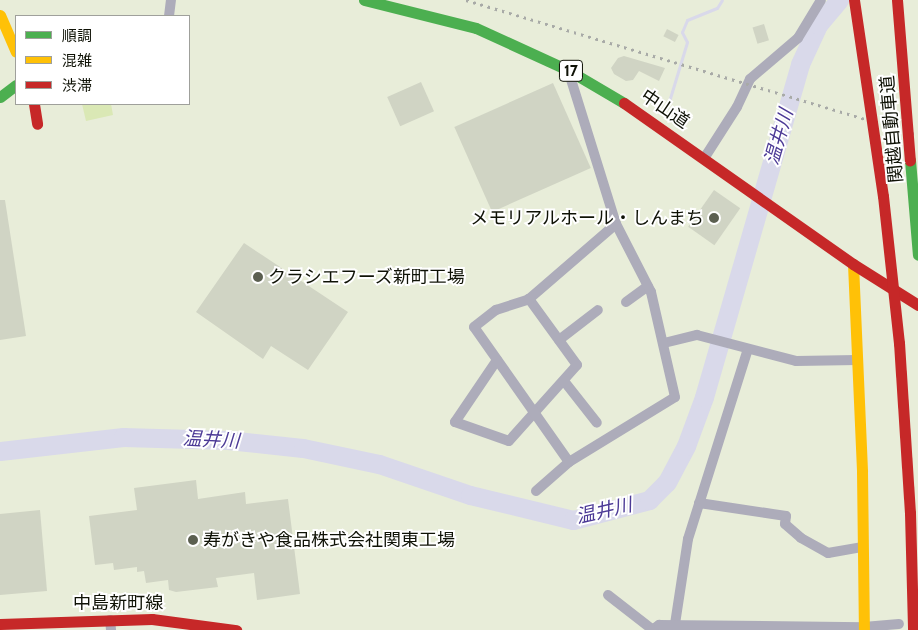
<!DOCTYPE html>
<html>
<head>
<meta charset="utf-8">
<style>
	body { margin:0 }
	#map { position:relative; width:918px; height:630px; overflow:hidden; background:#e8edd9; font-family:Cabin,"Noto Sans JP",sans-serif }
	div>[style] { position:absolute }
	.green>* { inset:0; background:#dae8b5 }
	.stream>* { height:3px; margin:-1.5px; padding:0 1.5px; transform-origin:1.5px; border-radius:1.5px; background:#d9d9ea }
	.river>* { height:19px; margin:-9.5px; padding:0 9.5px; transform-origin:9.5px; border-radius:9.5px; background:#d9d9ea }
	.building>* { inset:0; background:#d0d4c4; transform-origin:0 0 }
	.street>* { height:10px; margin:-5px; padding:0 5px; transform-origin:5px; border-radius:5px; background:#adacba }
	.fast>* { height:11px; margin:-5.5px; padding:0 5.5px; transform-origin:5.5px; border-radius:5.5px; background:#4caf50 }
	.slow>* { height:11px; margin:-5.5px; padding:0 5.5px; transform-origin:5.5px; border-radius:5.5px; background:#ffc107 }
	.jam>* { height:11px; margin:-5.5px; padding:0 5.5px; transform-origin:5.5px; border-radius:5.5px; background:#c62828 }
	.rail>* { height:3px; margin-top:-1.5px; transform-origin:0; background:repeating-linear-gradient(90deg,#a8aaa7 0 2.5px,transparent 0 7.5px) }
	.fast-bridge>* { height:11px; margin:-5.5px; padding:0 5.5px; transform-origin:5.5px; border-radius:5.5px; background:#4caf50 }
	.jam-bridge>* { height:11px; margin:-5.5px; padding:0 5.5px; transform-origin:5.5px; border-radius:5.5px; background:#c62828 }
	.dots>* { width:14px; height:14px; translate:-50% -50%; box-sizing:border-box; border:2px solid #fff; border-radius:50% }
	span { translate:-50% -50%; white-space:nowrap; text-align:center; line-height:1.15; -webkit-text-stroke:4px #fff; paint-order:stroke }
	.shield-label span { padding:1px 4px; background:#fff; border:1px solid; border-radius:4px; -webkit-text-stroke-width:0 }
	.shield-label { font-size:16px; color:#0f1206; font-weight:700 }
	.street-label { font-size:18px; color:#0f1206 }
	.poi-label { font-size:18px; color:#0f1206 }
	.right { translate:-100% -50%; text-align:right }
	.left { translate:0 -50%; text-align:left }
	.water-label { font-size:19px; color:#4c3a96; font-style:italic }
	.legend { position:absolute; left:15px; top:15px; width:175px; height:90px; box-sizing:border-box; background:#fff; border:1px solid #9fa09b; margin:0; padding:6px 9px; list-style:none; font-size:15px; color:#0f1206 }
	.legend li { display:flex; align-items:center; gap:10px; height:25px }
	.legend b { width:25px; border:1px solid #9fa09b }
</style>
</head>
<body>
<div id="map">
	<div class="green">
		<div style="clip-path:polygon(82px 104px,111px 104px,113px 115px,86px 121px)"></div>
	</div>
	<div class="stream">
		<div style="left:832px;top:0;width:7px;rotate:82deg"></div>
		<div style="left:667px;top:108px;width:69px;rotate:-73.1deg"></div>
		<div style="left:687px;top:42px;width:11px;rotate:-117deg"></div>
		<div style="left:682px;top:32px;width:13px;rotate:-67deg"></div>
		<div style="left:687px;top:20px;width:32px;rotate:-22deg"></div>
		<div style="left:717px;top:8px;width:9px;rotate:-58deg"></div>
	</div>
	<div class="river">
		<div style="left:0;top:451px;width:124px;rotate:-6.5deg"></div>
		<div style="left:123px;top:437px;width:105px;rotate:1.6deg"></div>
		<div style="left:228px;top:440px;width:75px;rotate:6.1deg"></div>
		<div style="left:303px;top:448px;width:78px;rotate:11.9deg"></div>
		<div style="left:379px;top:464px;width:96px;rotate:18.8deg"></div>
		<div style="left:470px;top:495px;width:106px;rotate:13.6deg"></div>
		<div style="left:573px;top:520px;width:79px;rotate:-14.7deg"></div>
		<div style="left:649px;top:500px;width:25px;rotate:-45deg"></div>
		<div style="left:667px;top:482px;width:41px;rotate:-62.2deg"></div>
		<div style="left:686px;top:446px;width:52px;rotate:-69.8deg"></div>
		<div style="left:704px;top:397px;width:347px;rotate:-73.9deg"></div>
		<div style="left:800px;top:64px;width:43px;rotate:-65.2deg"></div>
		<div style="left:818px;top:25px;width:33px;rotate:-50deg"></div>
	</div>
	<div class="building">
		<div style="left:764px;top:24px;width:17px;height:12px;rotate:73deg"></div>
		<div style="left:667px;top:29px;width:13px;height:8px;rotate:27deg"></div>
		<div style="clip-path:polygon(624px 56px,665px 68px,659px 81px,639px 71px,633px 80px,626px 81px,614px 74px,611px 68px,618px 58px)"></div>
		<div style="left:421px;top:82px;width:32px;height:37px;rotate:66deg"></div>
		<div style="left:553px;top:83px;width:93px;height:108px;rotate:66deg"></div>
		<div style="left:714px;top:190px;width:32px;height:45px;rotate:35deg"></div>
		<div style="clip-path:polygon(0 200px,5px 200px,26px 336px,0 340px)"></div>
		<div style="clip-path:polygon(244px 243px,348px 312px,308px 370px,271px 346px,263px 359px,196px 312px)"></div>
		<div style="clip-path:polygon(196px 480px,198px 499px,245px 492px,246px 504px,288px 499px,300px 594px,257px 600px,254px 573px,216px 578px,218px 587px,176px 592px,169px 590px,168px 580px,146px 583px,144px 571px,137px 572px,137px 567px,114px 570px,113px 563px,95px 565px,89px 516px,137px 510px,134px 488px)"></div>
		<div style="clip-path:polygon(40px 510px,47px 591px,0 595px,0 514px)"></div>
	</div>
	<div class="street">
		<div style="left:169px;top:16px;width:16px;rotate:-83deg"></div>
		<div style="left:705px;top:157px;width:59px;rotate:-57.4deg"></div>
		<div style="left:737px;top:107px;width:31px;rotate:-65deg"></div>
		<div style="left:750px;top:79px;width:63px;rotate:-40.5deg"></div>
		<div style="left:798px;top:38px;width:44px;rotate:-58.8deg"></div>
		<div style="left:626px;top:302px;width:27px;rotate:-36deg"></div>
		<div style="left:559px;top:340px;width:49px;rotate:-37.6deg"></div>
		<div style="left:664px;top:343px;width:34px;rotate:-14deg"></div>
		<div style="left:697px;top:335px;width:102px;rotate:14.7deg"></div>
		<div style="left:796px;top:361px;width:61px;rotate:-0.9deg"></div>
		<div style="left:497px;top:360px;width:75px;rotate:124.1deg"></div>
		<div style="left:455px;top:422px;width:57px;rotate:19.4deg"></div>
		<div style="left:509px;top:441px;width:102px;rotate:-48.2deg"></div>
		<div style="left:577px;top:365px;width:82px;rotate:-126deg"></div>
		<div style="left:564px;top:381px;width:53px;rotate:51.8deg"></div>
		<div style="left:569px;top:462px;width:165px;rotate:-125.1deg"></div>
		<div style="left:474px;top:327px;width:28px;rotate:-38deg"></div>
		<div style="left:496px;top:310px;width:35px;rotate:-18deg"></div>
		<div style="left:529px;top:299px;width:115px;rotate:-40.8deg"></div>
		<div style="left:536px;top:491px;width:44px;rotate:-41.3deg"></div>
		<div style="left:569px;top:462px;width:124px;rotate:-31.5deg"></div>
		<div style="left:675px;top:397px;width:108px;rotate:-102.9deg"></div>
		<div style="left:651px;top:292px;width:76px;rotate:-117.2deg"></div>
		<div style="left:616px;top:224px;width:161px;rotate:-107.3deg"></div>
		<div style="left:699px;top:503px;width:88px;rotate:8.5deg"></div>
		<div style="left:786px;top:516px;width:8px;rotate:97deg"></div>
		<div style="left:785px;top:524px;width:21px;rotate:41deg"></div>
		<div style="left:801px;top:538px;width:31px;rotate:29deg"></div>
		<div style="left:828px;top:553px;width:34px;rotate:-10deg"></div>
		<div style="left:608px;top:595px;width:57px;rotate:37.9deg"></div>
		<div style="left:110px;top:620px;width:10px;rotate:84deg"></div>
		<div style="left:675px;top:624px;width:86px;rotate:-81.3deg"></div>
		<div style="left:688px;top:539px;width:199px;rotate:-72.5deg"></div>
		<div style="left:652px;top:630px;width:9px;rotate:-36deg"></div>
		<div style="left:659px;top:625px;width:205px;rotate:0.6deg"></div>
		<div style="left:864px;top:627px;width:35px;rotate:-5deg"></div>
	</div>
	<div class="fast">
		<div style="left:364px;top:0;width:115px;rotate:14deg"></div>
		<div style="left:476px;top:28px;width:101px;rotate:24.5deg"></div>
		<div style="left:568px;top:70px;width:65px;rotate:30.5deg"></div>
		<div style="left:0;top:97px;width:20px;rotate:-37deg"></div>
	</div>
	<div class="slow">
		<div style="left:0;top:15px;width:40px;rotate:66.6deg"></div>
		<div style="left:853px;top:264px;width:208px;rotate:87.5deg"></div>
		<div style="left:862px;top:472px;width:158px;rotate:89.3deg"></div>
	</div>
	<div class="jam">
		<div style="left:624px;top:103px;width:280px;rotate:35.1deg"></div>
		<div style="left:853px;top:264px;width:77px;rotate:32.2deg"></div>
		<div style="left:34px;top:104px;width:20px;rotate:81deg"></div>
		<div style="left:899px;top:343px;width:170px;rotate:86.3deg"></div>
		<div style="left:910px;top:513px;width:117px;rotate:88.5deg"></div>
		<div style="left:0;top:624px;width:152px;rotate:-1.9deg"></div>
		<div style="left:152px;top:619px;width:85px;rotate:7.5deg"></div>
	</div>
	<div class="rail">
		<div style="left:466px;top:0;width:472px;rotate:16.6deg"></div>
	</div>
	<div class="fast-bridge">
		<div style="left:910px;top:160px;width:95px;rotate:85.2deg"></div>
	</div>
	<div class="jam-bridge">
		<div style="left:854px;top:0;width:198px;rotate:81.6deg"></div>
		<div style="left:883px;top:196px;width:148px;rotate:83.8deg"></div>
		<div style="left:897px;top:0;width:161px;rotate:85.4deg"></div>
	</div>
	<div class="dots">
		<div style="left:714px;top:218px;background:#5b5f50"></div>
		<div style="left:258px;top:277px;background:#5b5f50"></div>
		<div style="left:193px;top:540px;background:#5b5f50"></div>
	</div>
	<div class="shield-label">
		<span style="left:571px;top:71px">17</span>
	</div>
	<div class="street-label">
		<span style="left:665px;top:109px;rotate:34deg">中山道</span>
		<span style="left:892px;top:129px;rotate:-95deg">関越自動車道</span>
		<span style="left:118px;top:603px">中島新町線</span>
	</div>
	<div class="poi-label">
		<span class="right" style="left:704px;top:218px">メモリアルホール・しんまち</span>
		<span class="left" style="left:268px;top:277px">クラシエフーズ新町工場</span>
		<span class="left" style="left:203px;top:540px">寿がきや食品株式会社関東工場</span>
	</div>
	<div class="water-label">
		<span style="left:779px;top:137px;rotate:-74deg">温井川</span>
		<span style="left:211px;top:440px;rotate:3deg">温井川</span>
		<span style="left:604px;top:511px;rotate:-13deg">温井川</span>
	</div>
	<ul class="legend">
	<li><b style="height:6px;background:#4caf50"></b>順調</li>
	<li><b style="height:6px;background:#ffc107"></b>混雑</li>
	<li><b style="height:6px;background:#c62828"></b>渋滞</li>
	</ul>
</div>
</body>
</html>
